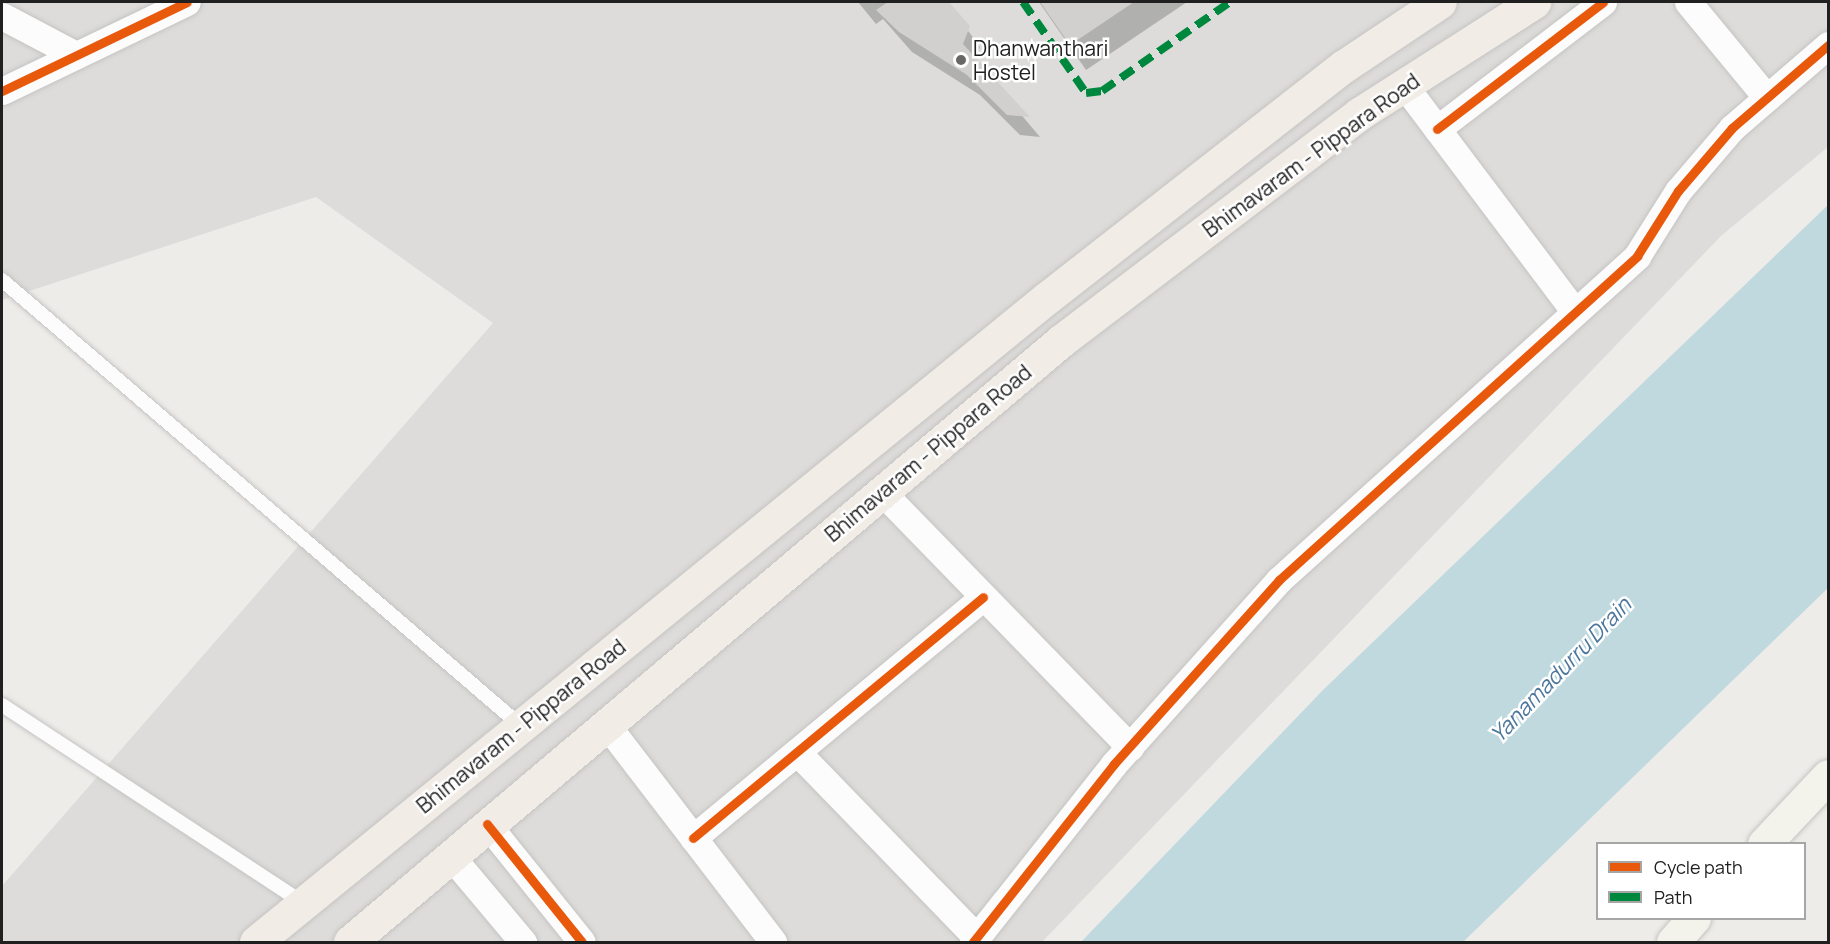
<!DOCTYPE html>
<html>
<head>
<meta charset="utf-8">
<style>
	body { margin:0 }
	#map { position:relative; width:1830px; height:944px; overflow:hidden; background:#eeece9; font-family:Manrope,sans-serif }
	div>[style] { position:absolute }
	.residential>* { inset:0; background:#dddcda }
	.water>* { inset:0; background:#bfd9df }
	.shadow>* { inset:0; background:#0003 }
	.building>* { inset:0; background:#d2d0ce }
	.roads { filter:drop-shadow(0 0 2px #c5c4c3) drop-shadow(0 0 2px #c5c4c3) }
	.lane>* { height:14px; margin:-7px; padding:0 7px; transform-origin:7px; border-radius:7px; background:#fcfcfc }
	.street>* { height:27px; margin:-13.5px; padding:0 13.5px; transform-origin:13.5px; border-radius:13.5px; background:#fcfcfc }
	.secondary>* { height:33px; margin:-16.5px; padding:0 16.5px; transform-origin:16.5px; border-radius:16.5px; background:#f3f3ec }
	.primary>* { height:33px; margin:-16.5px; padding:0 16.5px; transform-origin:16.5px; border-radius:16.5px; background:#f1ece6 }
	.quiet>* { height:8px; margin-top:-4px; transform-origin:0; background:repeating-linear-gradient(90deg,#00873e 0 15px,transparent 0 23px) }
	.cycleway>* { height:9px; margin:-4.5px; padding:0 4.5px; transform-origin:4.5px; border-radius:4.5px; background:#e8590c }
	.dots>* { width:16px; height:16px; translate:-50% -50%; box-sizing:border-box; border:3px solid #fff; border-radius:50% }
	span { translate:-50% -50%; white-space:nowrap; text-align:center; line-height:1.15; -webkit-text-stroke:5px #fff; paint-order:stroke }
	.poi-label { font-size:21px; color:#202020 }
	.left { translate:0 -50%; text-align:left }
	.street-label { font-size:21px; color:#202020 }
	.water-label { font-size:22px; color:#4c769b; font-style:italic }
	.frame { position:absolute; inset:0; border:3px solid #202020; pointer-events:none }
	.legend { position:absolute; left:1596px; top:842px; width:210px; height:78px; box-sizing:border-box; background:#fff; border:2px solid #a6a6a6; margin:0; padding:8px 10px; list-style:none; font-size:18px; color:#202020 }
	.legend li { display:flex; align-items:center; gap:12px; height:30px }
	.legend b { width:30px; border:2px solid #a6a6a6 }
</style>
</head>
<body>
<div id="map">
	<div class="residential">
		<div style="clip-path:polygon(2px 2px,1828px 2px,1828px 147px,1721px 236px,1042px 942px,2px 942px,2px 886px,493px 323px,316px 197px,2px 300px)"></div>
	</div>
	<div class="water">
		<div style="clip-path:polygon(1828px 205px,1828px 588px,1463px 942px,1081px 942px,1323px 690px)"></div>
	</div>
	<div class="shadow">
		<div style="clip-path:polygon(858px 2px,947px 2px,980px 47px,975px 60px,1040px 137px,1020px 135px,980px 95px,912px 52px,883px 19px,876px 24px)"></div>
		<div style="clip-path:polygon(1039px 2px,1187px 2px,1086px 70px)"></div>
	</div>
	<div class="building">
		<div style="clip-path:polygon(888px 2px,949px 2px,970px 26px,963px 44px,1030px 117px,1007px 115px,967px 75px,899px 32px,876px 10px)"></div>
		<div style="clip-path:polygon(1040px 2px,1134px 2px,1070px 45px)"></div>
	</div>
	<div class="roads">
		<div class="lane">
			<div style="left:2px;top:280px;width:684px;rotate:40.67deg"></div>
			<div style="left:2px;top:705px;width:361px;rotate:33.3deg"></div>
		</div>
		<div class="street">
			<div style="left:1688px;top:2px;width:124px;rotate:50.5deg"></div>
			<div style="left:2px;top:16px;width:84px;rotate:27.8deg"></div>
			<div style="left:1404px;top:85px;width:284px;rotate:53deg"></div>
			<div style="left:2px;top:91px;width:205px;rotate:-25.7deg"></div>
			<div style="left:1437px;top:129px;width:209px;rotate:-37.4deg"></div>
			<div style="left:882px;top:492px;width:356px;rotate:45.8deg"></div>
			<div style="left:606px;top:724px;width:275px;rotate:52.5deg"></div>
			<div style="left:797px;top:752px;width:259px;rotate:45.9deg"></div>
			<div style="left:487px;top:824px;width:151px;rotate:51.2deg"></div>
			<div style="left:693px;top:838px;width:377px;rotate:-39.7deg"></div>
			<div style="left:450px;top:855px;width:114px;rotate:50deg"></div>
			<div style="left:973px;top:942px;width:227px;rotate:-51.6deg"></div>
			<div style="left:1114px;top:764px;width:247px;rotate:-48.1deg"></div>
			<div style="left:1279px;top:580px;width:483px;rotate:-42.1deg"></div>
			<div style="left:1637px;top:256px;width:77px;rotate:-57.8deg"></div>
			<div style="left:1678px;top:191px;width:83px;rotate:-49.4deg"></div>
			<div style="left:1732px;top:128px;width:127px;rotate:-40.8deg"></div>
		</div>
		<div class="secondary">
			<div style="left:1764px;top:844px;width:93px;rotate:-46.7deg"></div>
			<div style="left:1673px;top:942px;width:32px;rotate:-49deg"></div>
		</div>
		<div class="primary">
			<div style="left:256px;top:942px;width:1021px;rotate:-39.16deg"></div>
			<div style="left:1048px;top:297px;width:375px;rotate:-38deg"></div>
			<div style="left:1344px;top:66px;width:115px;rotate:-33.7deg"></div>
			<div style="left:350px;top:942px;width:931px;rotate:-40.21deg"></div>
			<div style="left:1061px;top:341px;width:375px;rotate:-37.3deg"></div>
			<div style="left:1359px;top:114px;width:208px;rotate:-32.6deg"></div>
		</div>
	</div>
	<div class="quiet">
		<div style="left:1023px;top:2px;width:111px;rotate:55.3deg"></div>
		<div style="left:1086px;top:93px;width:16px;rotate:-7deg"></div>
		<div style="left:1102px;top:91px;width:156px;rotate:-34.8deg"></div>
	</div>
	<div class="cycleway">
		<div style="left:2px;top:91px;width:205px;rotate:-25.7deg"></div>
		<div style="left:1437px;top:129px;width:209px;rotate:-37.4deg"></div>
		<div style="left:487px;top:824px;width:151px;rotate:51.2deg"></div>
		<div style="left:693px;top:838px;width:377px;rotate:-39.7deg"></div>
		<div style="left:973px;top:942px;width:227px;rotate:-51.6deg"></div>
		<div style="left:1114px;top:764px;width:247px;rotate:-48.1deg"></div>
		<div style="left:1279px;top:580px;width:483px;rotate:-42.1deg"></div>
		<div style="left:1637px;top:256px;width:77px;rotate:-57.8deg"></div>
		<div style="left:1678px;top:191px;width:83px;rotate:-49.4deg"></div>
		<div style="left:1732px;top:128px;width:127px;rotate:-40.8deg"></div>
	</div>
	<div class="dots">
		<div style="left:961px;top:60px;background:#686766"></div>
	</div>
	<div class="poi-label">
		<span class="left" style="left:973px;top:60px">Dhanwanthari<br>Hostel</span>
	</div>
	<div class="street-label">
		<span style="left:1311px;top:155px;rotate:-36deg">Bhimavaram - Pippara Road</span>
		<span style="left:928px;top:453px;rotate:-40deg">Bhimavaram - Pippara Road</span>
		<span style="left:521px;top:726px;rotate:-39deg">Bhimavaram - Pippara Road</span>
	</div>
	<div class="water-label">
		<span style="left:1561px;top:670px;rotate:-46deg">Yanamadurru Drain</span>
	</div>
	<div class="frame"></div>
	<ul class="legend">
	<li><b style="height:8px;background:#e8590c"></b>Cycle path</li>
	<li><b style="height:8px;background:#00873e"></b>Path</li>
	</ul>
</div>
</body>
</html>
